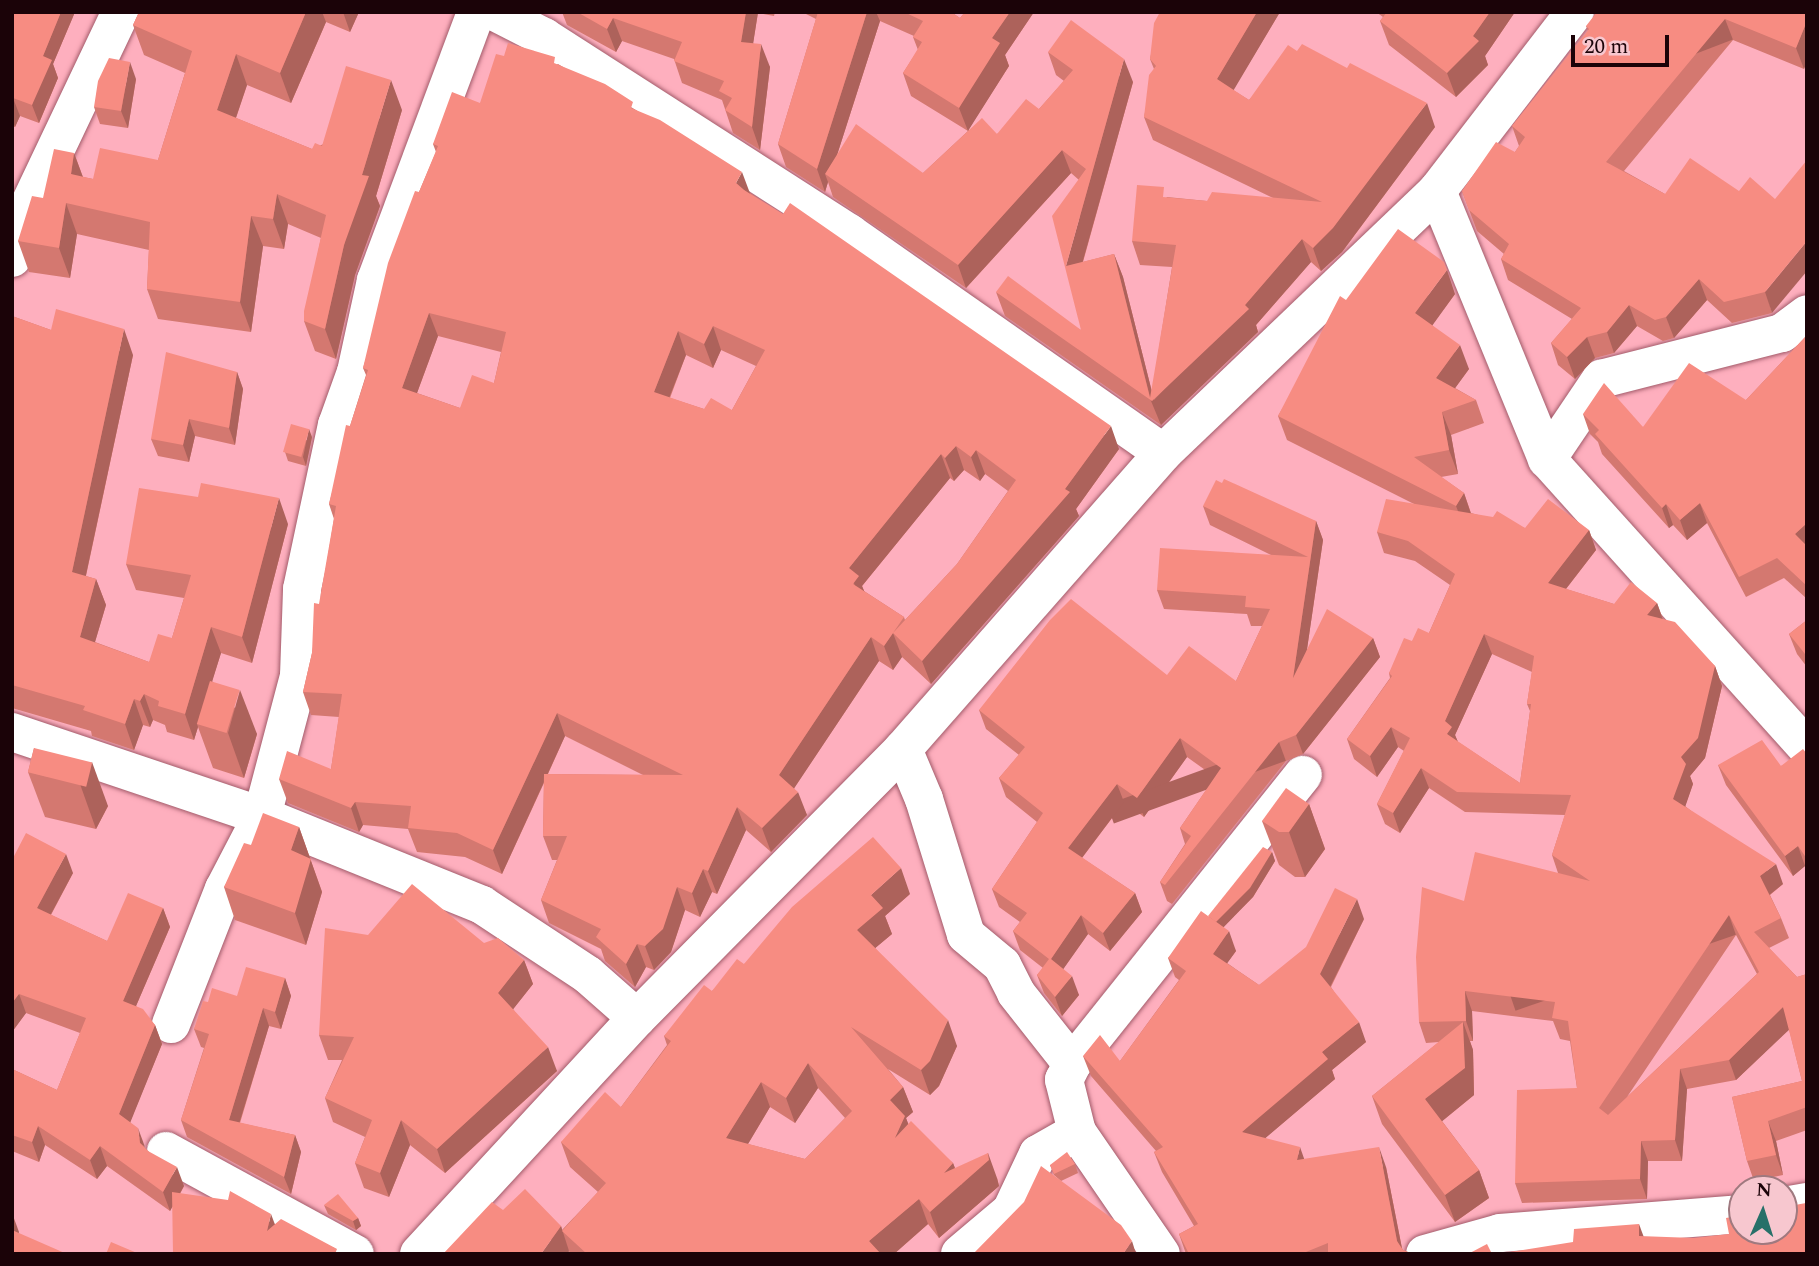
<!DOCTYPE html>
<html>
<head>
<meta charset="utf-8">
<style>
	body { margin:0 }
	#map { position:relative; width:1819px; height:1266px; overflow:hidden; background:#feafbe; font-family:Spectral,serif }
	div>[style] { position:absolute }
	.roads { filter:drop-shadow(0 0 2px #a25b6a) drop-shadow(0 0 2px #a25b6a) }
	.minor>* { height:38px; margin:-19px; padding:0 19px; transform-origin:19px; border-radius:19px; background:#fff }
	.wall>* { inset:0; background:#d47870 }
	.shaded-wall>* { inset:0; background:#ad625b; transform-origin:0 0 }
	.building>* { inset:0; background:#f78c82; transform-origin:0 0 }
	span { translate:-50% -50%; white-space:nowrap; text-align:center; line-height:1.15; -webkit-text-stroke:7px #f7c7cf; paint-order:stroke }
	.frame { position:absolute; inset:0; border:14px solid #1b0308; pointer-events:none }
	.north { position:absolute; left:1728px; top:1175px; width:70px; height:70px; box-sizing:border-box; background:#f7c7cf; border:2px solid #9f797f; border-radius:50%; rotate:3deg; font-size:19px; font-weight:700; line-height:28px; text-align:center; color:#1b0308 }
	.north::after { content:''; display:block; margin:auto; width:24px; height:32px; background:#277069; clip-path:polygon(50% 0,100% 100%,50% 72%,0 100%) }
	.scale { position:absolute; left:1571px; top:35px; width:98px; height:32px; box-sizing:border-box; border:4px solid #1b0308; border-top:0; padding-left:9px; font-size:21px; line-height:24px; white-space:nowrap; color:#1b0308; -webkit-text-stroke:5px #f7c7cf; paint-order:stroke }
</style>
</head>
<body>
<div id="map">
	<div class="roads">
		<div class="minor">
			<div style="left:495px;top:12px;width:55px;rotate:27deg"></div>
			<div style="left:544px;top:37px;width:363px;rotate:32.7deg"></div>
			<div style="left:849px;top:233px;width:383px;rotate:35deg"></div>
			<div style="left:1437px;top:191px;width:290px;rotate:67.7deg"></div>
			<div style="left:1547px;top:459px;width:389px;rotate:48deg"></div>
			<div style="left:12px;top:258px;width:41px;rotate:-74.6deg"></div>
			<div style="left:23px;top:218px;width:228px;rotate:-64.6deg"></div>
			<div style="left:1547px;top:459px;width:97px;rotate:-56deg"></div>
			<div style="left:1601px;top:379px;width:187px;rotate:-14.3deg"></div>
			<div style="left:1782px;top:333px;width:31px;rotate:-37deg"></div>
			<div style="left:12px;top:732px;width:264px;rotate:18.6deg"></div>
			<div style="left:262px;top:816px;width:237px;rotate:22deg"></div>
			<div style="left:482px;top:905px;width:127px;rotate:33.4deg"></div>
			<div style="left:588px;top:975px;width:65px;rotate:41.3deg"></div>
			<div style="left:903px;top:749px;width:54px;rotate:67.2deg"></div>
			<div style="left:924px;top:799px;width:142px;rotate:72.8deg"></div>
			<div style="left:966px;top:935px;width:47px;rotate:39.8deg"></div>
			<div style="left:1002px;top:965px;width:31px;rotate:63deg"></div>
			<div style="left:1016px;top:993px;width:90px;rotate:51.7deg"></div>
			<div style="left:171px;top:1024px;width:145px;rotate:-68.6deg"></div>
			<div style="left:224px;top:889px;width:82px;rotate:-62.5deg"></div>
			<div style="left:262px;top:816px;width:145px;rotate:-75.2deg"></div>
			<div style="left:299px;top:676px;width:87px;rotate:-88deg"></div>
			<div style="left:302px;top:589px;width:168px;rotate:-78deg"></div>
			<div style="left:337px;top:425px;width:56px;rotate:-70.3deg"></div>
			<div style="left:356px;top:372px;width:94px;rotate:-77.7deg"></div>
			<div style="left:376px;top:280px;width:286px;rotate:-69.5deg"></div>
			<div style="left:1077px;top:1132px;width:54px;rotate:-104deg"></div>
			<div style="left:1064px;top:1080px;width:18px;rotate:-63deg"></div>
			<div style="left:1072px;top:1064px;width:370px;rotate:-51.4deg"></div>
			<div style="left:166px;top:1151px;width:215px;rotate:28.6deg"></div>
			<div style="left:1784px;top:1206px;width:23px;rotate:-10deg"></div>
			<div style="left:419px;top:1254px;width:321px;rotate:-47.3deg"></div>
			<div style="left:637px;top:1018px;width:378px;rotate:-45.3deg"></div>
			<div style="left:903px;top:749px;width:394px;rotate:-48.7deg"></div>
			<div style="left:1163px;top:453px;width:379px;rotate:-43.7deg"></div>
			<div style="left:1437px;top:191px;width:226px;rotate:-52.4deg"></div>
			<div style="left:960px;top:1254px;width:67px;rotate:-40.1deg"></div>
			<div style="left:1011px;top:1211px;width:63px;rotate:-64.7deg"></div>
			<div style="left:1038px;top:1154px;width:45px;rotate:-29.4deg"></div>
			<div style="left:1077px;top:1132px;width:148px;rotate:55.5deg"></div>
			<div style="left:1425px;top:1254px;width:78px;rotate:-15.6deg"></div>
			<div style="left:1500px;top:1233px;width:243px;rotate:-4.5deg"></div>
		</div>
	</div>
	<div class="wall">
		<div style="clip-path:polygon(12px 12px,75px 12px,53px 64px,58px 78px,39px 123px,20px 116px,15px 127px,12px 126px)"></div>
		<div style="clip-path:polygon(139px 12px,359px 12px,350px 32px,326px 22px,291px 103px,247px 85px,236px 118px,312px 149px,402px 110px,376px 196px,380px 206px,355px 275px,336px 359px,315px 351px,304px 321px,321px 238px,288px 224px,284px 249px,263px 246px,251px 332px,158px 319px,147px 289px,149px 250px,77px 234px,70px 278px,29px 272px,18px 241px,74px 153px,83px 177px,93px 179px,158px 160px,185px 73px,144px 55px,133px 25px)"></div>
		<div style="clip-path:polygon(562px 12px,775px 12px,774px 16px,758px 13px,753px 43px,770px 67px,760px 150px,733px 133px,722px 100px,682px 83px,674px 59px,622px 41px,616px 52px,567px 25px)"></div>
		<div style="clip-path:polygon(evenodd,802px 12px,951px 12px,960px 18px,965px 12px,1034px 12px,1005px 55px,1009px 66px,968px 130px,997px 134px,1039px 109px,1064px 81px,1056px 75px,1048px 52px,1133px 82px,1083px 262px,1114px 254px,1123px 277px,1152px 392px,1172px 267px,1140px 265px,1132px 241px,1167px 197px,1207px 201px,1273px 198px,1153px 140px,1144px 117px,1154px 69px,1150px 59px,1160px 12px,1280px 12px,1233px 90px,1249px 100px,1297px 51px,1435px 127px,1342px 252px,1321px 271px,1311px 262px,1256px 325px,1258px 332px,1161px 425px,1005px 316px,996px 292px,1081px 330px,1079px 180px,1071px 173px,966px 288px,833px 197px,828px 182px,825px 192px,786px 167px,778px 144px,816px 19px,802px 12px,880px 21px,914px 36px,913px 37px,918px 50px,903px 73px,911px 96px,968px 131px,923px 173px,837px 155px,880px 21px)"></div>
		<div style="clip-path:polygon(1376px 12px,1515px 12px,1485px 56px,1488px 65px,1456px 97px,1389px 45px,1380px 21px,1383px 17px)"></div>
		<div style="clip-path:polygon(1807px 12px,1807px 61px,1804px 69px,1733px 40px,1624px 171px,1665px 194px,1739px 191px,1772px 313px,1732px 323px,1707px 300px,1674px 338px,1663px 341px,1637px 326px,1614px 353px,1595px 358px,1575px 379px,1558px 365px,1551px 343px,1572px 319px,1508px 280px,1501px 259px,1504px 254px,1477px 231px,1462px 191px,1515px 152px,1519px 146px,1512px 126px,1588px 31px,1586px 26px)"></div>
		<div style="clip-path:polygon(evenodd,558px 64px,636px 110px,750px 193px,1119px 449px,1076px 509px,1079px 516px,931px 684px,902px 657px,893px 670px,879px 661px,794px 788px,807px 815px,771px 852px,746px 830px,717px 894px,712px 892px,700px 917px,685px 910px,671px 952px,654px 970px,646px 967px,635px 987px,605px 961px,601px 949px,549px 923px,541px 900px,557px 860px,552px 860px,543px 836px,544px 783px,502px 874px,465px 857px,417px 852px,408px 829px,363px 825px,359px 832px,288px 803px,279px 779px,331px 769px,339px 717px,311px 715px,303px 692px,312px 653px,334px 519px,329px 504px,350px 426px,366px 375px,363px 368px,419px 192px,436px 152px,433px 144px,480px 103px,558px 64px,438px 336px,501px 352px,494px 383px,460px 408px,417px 393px,438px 336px,558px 64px,721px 350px,756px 366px,732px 410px,704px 409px,670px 398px,686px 355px,713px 368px,721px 350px,558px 64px,964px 470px,980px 481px,985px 474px,1008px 491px,957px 564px,905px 620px,904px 617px,864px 591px,862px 586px,950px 478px,954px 481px,964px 470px,558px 64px,565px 736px,643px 775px,548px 774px,565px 736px)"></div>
		<div style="clip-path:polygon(136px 79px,128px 128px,100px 124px,94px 107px)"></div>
		<div style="clip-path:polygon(evenodd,1455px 294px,1432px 325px,1469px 369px,1455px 388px,1476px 400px,1484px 423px,1451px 435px,1458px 474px,1441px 477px,1464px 493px,1471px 513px,1525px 528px,1589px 530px,1596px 550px,1566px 589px,1614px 604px,1657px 603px,1663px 619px,1715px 666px,1722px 686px,1705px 758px,1690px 776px,1693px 784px,1685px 806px,1783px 884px,1770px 895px,1781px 918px,1789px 938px,1769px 948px,1797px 977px,1807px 974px,1807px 1130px,1776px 1141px,1783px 1175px,1754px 1181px,1747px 1161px,1732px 1097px,1802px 1081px,1789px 1029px,1736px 1080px,1687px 1089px,1682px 1161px,1648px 1161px,1647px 1199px,1522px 1203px,1515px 1183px,1577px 1088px,1570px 1041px,1560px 1039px,1553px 1021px,1472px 1011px,1473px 1041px,1470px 1041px,1473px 1050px,1474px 1095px,1442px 1121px,1479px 1170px,1489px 1198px,1455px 1222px,1382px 1124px,1372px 1096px,1439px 1042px,1426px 1043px,1419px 1022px,1464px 901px,1558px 873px,1552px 855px,1565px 815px,1465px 812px,1429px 788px,1400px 833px,1385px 824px,1377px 804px,1404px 751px,1398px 747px,1377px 777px,1354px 759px,1347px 739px,1390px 678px,1389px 673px,1412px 641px,1429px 633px,1450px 585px,1415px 561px,1384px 553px,1377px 532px,1414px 504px,1287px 440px,1278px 416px,1346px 300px,1455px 294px,1492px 654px,1532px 672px,1527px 704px,1530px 711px,1520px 783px,1458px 742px,1455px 735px,1492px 654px,1455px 294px,1736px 935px,1757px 974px,1627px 1097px,1736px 935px)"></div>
		<div style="clip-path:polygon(12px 316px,51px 330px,133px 355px,86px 576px,96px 579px,106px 605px,95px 642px,149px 662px,172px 638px,184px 598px,136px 590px,126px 564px,288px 524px,252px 663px,221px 653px,212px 681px,257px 734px,244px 778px,213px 768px,198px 727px,194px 740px,167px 732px,165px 725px,153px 720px,150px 727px,143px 725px,134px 750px,92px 736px,91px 731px,12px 708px)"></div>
		<div style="clip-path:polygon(1807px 335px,1807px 599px,1784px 578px,1746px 597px,1707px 523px,1687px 540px,1673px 525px,1669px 528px,1602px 454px,1598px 442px,1590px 434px,1583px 414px,1643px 427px,1746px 400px)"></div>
		<div style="clip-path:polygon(237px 372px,243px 389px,235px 445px,195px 436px,189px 462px,158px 456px,151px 439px)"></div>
		<div style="clip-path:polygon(312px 437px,306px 466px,288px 461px,285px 452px)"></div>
		<div style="clip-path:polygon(1203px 506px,1316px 521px,1323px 540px,1307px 649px,1373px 638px,1380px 657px,1303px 754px,1286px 761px,1172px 904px,1167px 901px,1160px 882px,1185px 844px,1180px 828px,1215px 777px,1187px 757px,1144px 817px,1124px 802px,1082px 858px,1135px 893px,1142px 912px,1110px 951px,1088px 934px,1063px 969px,1079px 995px,1062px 1016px,1044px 993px,1037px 975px,1043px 968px,1020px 950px,1013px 931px,1020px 922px,999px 907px,992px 889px,1037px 822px,1006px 797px,999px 778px,1019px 755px,986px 729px,979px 710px,1167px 675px,1236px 681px,1262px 626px,1251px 626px,1247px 614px,1164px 609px,1157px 590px,1271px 555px,1210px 525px)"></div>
		<div style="clip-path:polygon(1807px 620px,1807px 667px,1797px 654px,1789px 634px)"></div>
		<div style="clip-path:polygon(34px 748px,108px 806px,96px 829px,45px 817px,28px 772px)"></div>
		<div style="clip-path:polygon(1807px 754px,1807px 868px,1805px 866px,1793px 876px,1726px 785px,1718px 765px,1781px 766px)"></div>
		<div style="clip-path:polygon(1309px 804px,1325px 849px,1305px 877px,1295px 877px,1279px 865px,1262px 821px)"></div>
		<div style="clip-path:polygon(299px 827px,322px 892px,306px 945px,235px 920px,224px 887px,251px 845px)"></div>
		<div style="clip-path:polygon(1272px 852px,1275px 861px,1253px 897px,1223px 927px,1236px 951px,1227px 963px,1259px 985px,1364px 919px,1331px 987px,1366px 1042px,1332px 1070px,1335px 1079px,1265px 1138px,1304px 1159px,1386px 1167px,1402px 1248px,1403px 1250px,1413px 1254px,1186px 1254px,1179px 1234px,1194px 1226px,1162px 1172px,1154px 1152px,1156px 1151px,1091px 1076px,1083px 1056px,1120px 1061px,1179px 980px,1175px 977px,1168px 958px)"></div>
		<div style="clip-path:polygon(12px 860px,73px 873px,51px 915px,107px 941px,163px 908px,170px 927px,136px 1006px,155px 1025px,162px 1044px,130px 1122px,145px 1148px,184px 1186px,180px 1194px,275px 1224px,337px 1249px,172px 1207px,170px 1211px,107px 1166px,97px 1179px,45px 1145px,39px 1162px,12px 1151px,12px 1069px,57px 1090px,80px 1033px,26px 1013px,12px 1032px)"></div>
		<div style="clip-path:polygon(evenodd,910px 894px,885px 916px,892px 934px,875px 948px,957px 1046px,939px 1086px,930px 1095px,888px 1069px,903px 1087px,913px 1112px,906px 1118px,908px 1124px,953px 1163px,955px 1168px,997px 1178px,999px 1186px,939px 1238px,928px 1224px,894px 1254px,570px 1254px,569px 1251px,503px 1210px,561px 1226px,562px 1230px,598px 1192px,570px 1167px,561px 1142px,621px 1107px,667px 1045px,664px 1036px,712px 991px,744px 964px,910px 894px,818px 1088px,845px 1118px,805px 1159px,748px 1144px,770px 1107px,795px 1123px,818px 1088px)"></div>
		<div style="clip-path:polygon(368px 935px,484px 943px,524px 960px,533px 984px,513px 1009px,557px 1071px,445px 1173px,410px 1145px,389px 1197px,364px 1188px,355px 1163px,365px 1137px,333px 1122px,325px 1098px,342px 1060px,328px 1060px,319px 1035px)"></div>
		<div style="clip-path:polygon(285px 978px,291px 996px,281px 1029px,269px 1026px,240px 1123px,295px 1135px,301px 1152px,291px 1194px,187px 1137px,181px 1120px,204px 1048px,201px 1047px,194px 1029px,208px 1002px,237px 996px)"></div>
		<div style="clip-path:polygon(1075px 1164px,1078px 1173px,1061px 1181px,1054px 1175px,1050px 1165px)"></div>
		<div style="clip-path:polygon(324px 1205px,358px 1218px,361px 1226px,356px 1230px,328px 1214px)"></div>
	</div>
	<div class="shaded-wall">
		<div style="clip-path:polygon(61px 12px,75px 12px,53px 64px,58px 78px,39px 123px,32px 105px,43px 56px)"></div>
		<div style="clip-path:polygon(306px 12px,322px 12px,326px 22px,291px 103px,280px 73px)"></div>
		<div style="clip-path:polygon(343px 12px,359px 12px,350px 32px)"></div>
		<div style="clip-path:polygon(746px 12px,758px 12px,750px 64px,741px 42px)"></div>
		<div style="clip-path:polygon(867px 12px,876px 12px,880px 21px,830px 177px,825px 174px,828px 182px,825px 192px,817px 169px)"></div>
		<div style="clip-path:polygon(1010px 12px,1034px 12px,1005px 55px,1009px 66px,968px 131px,959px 108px,992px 38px)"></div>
		<div style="clip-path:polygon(1257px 12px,1280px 12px,1226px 103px,1217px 79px)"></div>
		<div style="clip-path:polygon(1490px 12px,1515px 12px,1485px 56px,1488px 65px,1456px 97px,1447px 73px)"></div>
		<div style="clip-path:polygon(613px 18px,622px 41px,616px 52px,607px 29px)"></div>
		<div style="left:1725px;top:19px;width:22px;height:186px;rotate:69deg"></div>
		<div style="clip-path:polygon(1807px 21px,1807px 61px,1804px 69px,1796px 48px)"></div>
		<div style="clip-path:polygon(761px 44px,770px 67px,760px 150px,752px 127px)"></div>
		<div style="clip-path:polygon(236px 54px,247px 85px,228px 141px,217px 110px)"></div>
		<div style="clip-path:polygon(1124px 59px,1133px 82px,1075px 289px,1066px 266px)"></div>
		<div style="clip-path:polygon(130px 62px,136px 79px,128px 128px,121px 111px)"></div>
		<div style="clip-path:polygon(391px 80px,402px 110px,376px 196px,380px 206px,355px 275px,336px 359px,325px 329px,344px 245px,362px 175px)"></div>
		<div style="clip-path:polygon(13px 98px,20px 116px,15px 127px,12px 119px)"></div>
		<div style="clip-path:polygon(1427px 103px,1435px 127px,1342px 252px,1321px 271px,1313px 248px)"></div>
		<div style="clip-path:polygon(1062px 150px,1071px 173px,966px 288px,958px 265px)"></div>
		<div style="clip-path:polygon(74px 153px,85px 183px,71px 174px)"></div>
		<div style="clip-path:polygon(742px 172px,751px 196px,736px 183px)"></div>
		<div style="clip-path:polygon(277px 194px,288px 224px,284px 249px,273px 219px)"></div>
		<div style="clip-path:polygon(66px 203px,77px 234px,70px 278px,59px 248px)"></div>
		<div style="clip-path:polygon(251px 216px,263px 246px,251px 332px,240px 302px)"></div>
		<div style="clip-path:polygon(1302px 239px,1311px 262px,1256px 325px,1258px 332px,1161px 425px,1151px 401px,1114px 254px,1123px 277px,1154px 400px,1245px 305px)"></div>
		<div style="clip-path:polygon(1807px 241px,1807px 271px,1772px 313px,1765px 292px)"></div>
		<div style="clip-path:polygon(1447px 270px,1455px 294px,1424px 337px,1415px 313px)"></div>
		<div style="clip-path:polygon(1699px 279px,1707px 300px,1674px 338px,1666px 317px)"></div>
		<div style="clip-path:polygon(1629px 305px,1637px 326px,1614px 353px,1607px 332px)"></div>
		<div style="clip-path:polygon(429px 313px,438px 336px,410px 412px,402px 388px)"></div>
		<div style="clip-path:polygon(713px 326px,721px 350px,713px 368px,704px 344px)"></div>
		<div style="clip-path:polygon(124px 329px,133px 355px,81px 598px,72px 572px)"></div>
		<div style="clip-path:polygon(678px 331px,686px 355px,662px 416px,654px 392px)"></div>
		<div style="clip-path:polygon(1587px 337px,1595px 358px,1575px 379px,1567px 357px)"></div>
		<div style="clip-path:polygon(1460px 345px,1469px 369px,1445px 402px,1436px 378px)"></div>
		<div style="clip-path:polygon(237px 372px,243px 389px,235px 445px,229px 428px)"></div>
		<div style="clip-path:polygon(1442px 412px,1451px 435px,1458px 474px,1449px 450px)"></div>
		<div style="clip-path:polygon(189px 419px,195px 436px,189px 462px,183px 445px)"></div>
		<div style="clip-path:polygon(1111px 426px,1119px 449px,1076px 509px,1079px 516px,931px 684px,922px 661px,1065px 489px)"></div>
		<div style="clip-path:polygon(309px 429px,312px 437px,306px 466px,303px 457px)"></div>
		<div style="clip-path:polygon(956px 446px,964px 470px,954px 481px,945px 458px)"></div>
		<div style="clip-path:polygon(976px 450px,985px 474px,980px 481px,971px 457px)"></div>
		<div style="clip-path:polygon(941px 454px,950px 478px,862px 586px,868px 600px,862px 607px,849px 568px)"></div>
		<div style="clip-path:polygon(1464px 493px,1472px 517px,1465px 529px,1456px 506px)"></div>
		<div style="clip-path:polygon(279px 498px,288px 524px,252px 663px,242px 637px)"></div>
		<div style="clip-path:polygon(1700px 503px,1707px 523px,1687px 540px,1680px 520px)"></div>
		<div style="clip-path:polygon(1666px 504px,1673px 525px,1669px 528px,1662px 508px)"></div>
		<div style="clip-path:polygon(1316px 521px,1323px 540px,1300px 697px,1293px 678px)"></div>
		<div style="clip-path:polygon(1807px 523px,1807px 550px,1795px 534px)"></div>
		<div style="clip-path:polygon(1589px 530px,1596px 550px,1555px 603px,1548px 583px)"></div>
		<div style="clip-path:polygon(96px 579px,106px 605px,89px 662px,80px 637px)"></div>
		<div style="clip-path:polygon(1657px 603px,1664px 623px,1647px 615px)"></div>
		<div style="clip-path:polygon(211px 627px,221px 653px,199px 724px,197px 724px,198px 727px,194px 740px,185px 714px)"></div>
		<div style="clip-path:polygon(893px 633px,902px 657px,893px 670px,884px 646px)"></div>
		<div style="clip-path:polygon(1484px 634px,1492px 654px,1455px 735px,1460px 747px,1447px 734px,1445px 721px)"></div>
		<div style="clip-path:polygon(871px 637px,879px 661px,787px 799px,779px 775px)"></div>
		<div style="clip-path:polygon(1373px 638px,1380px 657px,1303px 754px,1296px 735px)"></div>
		<div style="clip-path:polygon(1715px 666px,1722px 686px,1705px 758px,1690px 776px,1693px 784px,1681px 819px,1673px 799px,1681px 757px)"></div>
		<div style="clip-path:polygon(240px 690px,257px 734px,244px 778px,228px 733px)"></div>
		<div style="clip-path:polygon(144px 694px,153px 720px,150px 727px,140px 701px)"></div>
		<div style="clip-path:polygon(134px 699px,143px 725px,134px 750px,125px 724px)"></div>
		<div style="clip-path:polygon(557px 713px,565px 736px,502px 874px,493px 850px)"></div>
		<div style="clip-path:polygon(1391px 727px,1398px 747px,1377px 777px,1370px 756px)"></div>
		<div style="clip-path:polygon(1180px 738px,1187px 757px,1144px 817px,1137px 798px)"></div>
		<div style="left:1279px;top:742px;width:20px;height:183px;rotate:70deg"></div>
		<div style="clip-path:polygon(92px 762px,108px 806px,96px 829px,80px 784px)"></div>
		<div style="clip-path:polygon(1421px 768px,1429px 788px,1400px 833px,1393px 813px)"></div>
		<div style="clip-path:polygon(1117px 784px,1124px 802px,1075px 867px,1068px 848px)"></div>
		<div style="clip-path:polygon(798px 792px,807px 815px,771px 852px,762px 828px)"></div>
		<div style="clip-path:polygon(355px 802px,363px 825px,359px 832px,351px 808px)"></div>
		<div style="clip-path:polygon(1309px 804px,1325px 849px,1305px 877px,1289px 832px)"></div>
		<div style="clip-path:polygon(737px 807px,746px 830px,717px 894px,708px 871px)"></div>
		<div style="clip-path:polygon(299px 827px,322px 892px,306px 945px,295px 913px,291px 850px)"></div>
		<div style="clip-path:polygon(1798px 846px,1805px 866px,1793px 876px,1785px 856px)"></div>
		<div style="clip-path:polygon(1272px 852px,1275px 861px,1253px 897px,1218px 933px,1214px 924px)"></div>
		<div style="clip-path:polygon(66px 854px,73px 873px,44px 927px,37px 908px)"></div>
		<div style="clip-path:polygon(1776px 864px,1783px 884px,1768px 896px,1760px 876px)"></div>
		<div style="clip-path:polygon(901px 868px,910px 894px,885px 916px,892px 934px,867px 955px,857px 930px,871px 895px)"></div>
		<div style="clip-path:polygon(703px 869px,712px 892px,700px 917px,692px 893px)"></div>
		<div style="clip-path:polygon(677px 887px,685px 910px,671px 952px,654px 970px,645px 946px)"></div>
		<div style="clip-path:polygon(1135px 893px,1142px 912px,1110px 951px,1103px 933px)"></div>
		<div style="clip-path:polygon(1357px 899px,1364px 919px,1327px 993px,1320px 974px)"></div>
		<div style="clip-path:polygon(163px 908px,170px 927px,130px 1020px,123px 1001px)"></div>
		<div style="clip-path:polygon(1081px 915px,1088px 934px,1057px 978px,1051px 959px)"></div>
		<div style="left:1729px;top:915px;width:21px;height:233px;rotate:71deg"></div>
		<div style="clip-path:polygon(1229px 931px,1236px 951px,1220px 973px,1213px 954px)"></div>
		<div style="clip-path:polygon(637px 944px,646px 967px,635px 987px,626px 964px)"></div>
		<div style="clip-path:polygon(524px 960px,533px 984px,507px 1017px,498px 993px)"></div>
		<div style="clip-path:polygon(1072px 976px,1079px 995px,1062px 1016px,1055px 997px)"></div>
		<div style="clip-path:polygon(285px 978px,291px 996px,281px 1029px,275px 1012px)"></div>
		<div style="clip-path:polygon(1465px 991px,1472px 1011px,1473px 1041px,1466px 1021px)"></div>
		<div style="clip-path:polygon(19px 994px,26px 1013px,12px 1032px,12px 1003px)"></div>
		<div style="clip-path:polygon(1783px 1007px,1791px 1028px,1736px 1080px,1729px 1060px)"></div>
		<div style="clip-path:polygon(263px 1008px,269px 1026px,235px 1137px,229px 1120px)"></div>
		<div style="clip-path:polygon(948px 1020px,957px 1046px,939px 1086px,930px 1095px,921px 1070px)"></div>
		<div style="clip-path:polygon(1359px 1022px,1366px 1042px,1332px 1070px,1335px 1079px,1249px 1152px,1242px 1132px,1322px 1052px)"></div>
		<div style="clip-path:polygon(1463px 1022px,1473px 1050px,1474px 1095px,1435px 1127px,1425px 1099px)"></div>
		<div style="clip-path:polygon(155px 1025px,162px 1044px,126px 1133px,119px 1114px)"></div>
		<div style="clip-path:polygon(548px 1047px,557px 1071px,445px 1173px,437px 1149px)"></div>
		<div style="clip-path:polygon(808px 1063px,818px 1088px,795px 1123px,786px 1098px)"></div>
		<div style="clip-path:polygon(1680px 1069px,1687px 1089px,1682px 1161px,1675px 1140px)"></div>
		<div style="clip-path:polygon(761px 1082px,770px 1107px,736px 1164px,726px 1138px)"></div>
		<div style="clip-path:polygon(903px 1087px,913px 1112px,906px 1118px,915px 1141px,895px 1138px,890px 1100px)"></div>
		<div style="clip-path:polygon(401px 1120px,410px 1145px,389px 1197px,380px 1173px)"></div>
		<div style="clip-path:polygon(1768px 1121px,1776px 1141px,1783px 1175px,1776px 1155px)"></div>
		<div style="clip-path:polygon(38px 1126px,45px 1145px,39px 1162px,32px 1142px)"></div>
		<div style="clip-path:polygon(138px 1128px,145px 1147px,140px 1143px)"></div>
		<div style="clip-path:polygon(295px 1135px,301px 1152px,291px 1194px,284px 1177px)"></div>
		<div style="clip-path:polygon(1641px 1141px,1648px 1161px,1647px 1199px,1640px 1179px)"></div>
		<div style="clip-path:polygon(100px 1146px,107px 1166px,97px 1179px,90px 1160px)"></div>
		<div style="clip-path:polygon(1300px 1147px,1307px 1167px,1297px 1160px)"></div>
		<div style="clip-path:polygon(1379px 1147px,1386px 1167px,1403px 1254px,1397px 1241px)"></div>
		<div style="clip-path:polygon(988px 1153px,997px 1178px,999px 1186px,939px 1238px,930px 1212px,944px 1173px,953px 1163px,961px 1185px)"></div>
		<div style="clip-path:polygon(177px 1167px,184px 1186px,170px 1211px,163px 1192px)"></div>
		<div style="clip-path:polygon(1479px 1170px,1489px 1198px,1455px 1222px,1445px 1195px)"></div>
		<div style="clip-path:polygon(919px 1199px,928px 1224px,894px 1254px,874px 1254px,869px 1241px)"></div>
		<div style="clip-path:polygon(12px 1213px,19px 1232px,14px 1247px,12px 1242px)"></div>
		<div style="clip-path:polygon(271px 1214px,280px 1238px,267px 1231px)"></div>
		<div style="clip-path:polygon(358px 1218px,361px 1226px,356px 1230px,353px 1221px)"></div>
		<div style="clip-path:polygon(1639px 1224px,1646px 1243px,1639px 1236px)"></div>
		<div style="clip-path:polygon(561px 1226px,569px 1251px,568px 1254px,541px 1254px)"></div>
		<div style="clip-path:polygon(1132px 1241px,1136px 1254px,1123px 1254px)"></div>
	</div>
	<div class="building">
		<div style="clip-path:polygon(12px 12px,61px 12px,43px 56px,52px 60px,32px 105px,13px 98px,12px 100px)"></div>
		<div style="clip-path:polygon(139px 12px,306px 12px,280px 73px,236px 54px,217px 110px,312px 149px,315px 143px,322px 146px,346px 66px,391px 80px,362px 175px,369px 176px,344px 245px,325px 329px,304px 321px,304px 311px,326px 215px,277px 194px,273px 219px,251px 216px,240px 302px,147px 289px,150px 222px,66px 203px,59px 248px,18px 241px,32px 196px,43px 198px,54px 149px,74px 153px,71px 174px,93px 179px,100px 148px,158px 160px,192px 51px,133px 25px)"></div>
		<div style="clip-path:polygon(577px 12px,746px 12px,741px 42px,761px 44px,752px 127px,725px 110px,732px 98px,719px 91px,724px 81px,674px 61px,682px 42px,613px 18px,607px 29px)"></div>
		<div style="clip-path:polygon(818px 12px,867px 12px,817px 169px,778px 144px)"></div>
		<div style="clip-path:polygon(904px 12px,951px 12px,960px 18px,965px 12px,1010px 12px,992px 38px,1000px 43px,959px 108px,903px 73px,922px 42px,913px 37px,923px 21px)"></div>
		<div style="clip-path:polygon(1160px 12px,1257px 12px,1217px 79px,1249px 100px,1288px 45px,1297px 51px,1302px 44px,1347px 68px,1350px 63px,1427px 103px,1333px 228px,1313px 248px,1302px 239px,1245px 305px,1249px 309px,1152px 401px,996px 292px,1008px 276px,1081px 330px,1052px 216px,1086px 169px,1062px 150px,958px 265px,825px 174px,856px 124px,923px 173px,982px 118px,997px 134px,1026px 99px,1039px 109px,1073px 70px,1048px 52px,1071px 20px,1124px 59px,1066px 266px,1114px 254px,1150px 398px,1176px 245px,1132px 241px,1137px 185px,1164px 187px,1163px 197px,1207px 201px,1212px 192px,1322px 202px,1144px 117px,1149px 75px,1156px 66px,1150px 59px,1154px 23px)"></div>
		<div style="clip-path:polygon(1387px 12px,1490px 12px,1473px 36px,1479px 41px,1447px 73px,1380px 21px)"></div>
		<div style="clip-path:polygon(1597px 12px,1807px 12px,1807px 21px,1796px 48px,1725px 19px,1606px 162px,1665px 194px,1690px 158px,1739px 191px,1750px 177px,1775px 199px,1807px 160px,1807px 241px,1765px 292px,1724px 302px,1699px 279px,1666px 317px,1655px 320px,1629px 305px,1607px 332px,1587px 337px,1567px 357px,1551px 343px,1581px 308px,1501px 259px,1509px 244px,1469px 210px,1462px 191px,1496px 142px,1515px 152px,1525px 137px,1512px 126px,1589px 29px,1586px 26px)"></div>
		<div style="clip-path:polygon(evenodd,508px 43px,555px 57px,554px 63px,605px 84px,633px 102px,631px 108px,660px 120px,742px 172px,736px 183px,744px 190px,783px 214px,790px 203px,1111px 426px,1065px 489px,1070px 492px,922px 661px,893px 633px,884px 646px,871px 637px,779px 775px,798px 792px,762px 828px,737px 807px,708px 871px,703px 869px,692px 893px,677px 887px,663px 929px,645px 946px,637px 944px,626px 964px,596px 937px,601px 929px,541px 900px,567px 836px,543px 836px,544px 774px,683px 775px,557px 713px,493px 850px,457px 833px,408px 828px,411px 806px,355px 802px,351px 808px,279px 779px,287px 751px,331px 769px,342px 694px,303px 692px,312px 653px,314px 603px,319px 604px,336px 506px,329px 504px,346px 425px,350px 426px,368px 370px,363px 368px,388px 263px,415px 191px,419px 192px,438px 146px,433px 144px,452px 92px,480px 103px,496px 54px,504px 56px,508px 43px,429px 313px,506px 332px,494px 383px,472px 375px,460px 408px,402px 388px,429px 313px,508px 43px,713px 326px,765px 350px,732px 410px,711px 398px,704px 409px,654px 392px,678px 331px,704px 344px,713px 326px,508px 43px,956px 446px,971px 457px,976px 450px,1016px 480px,957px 564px,893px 633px,904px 617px,853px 584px,859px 576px,849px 568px,941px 454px,945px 458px,956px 446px)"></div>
		<div style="clip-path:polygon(109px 58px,130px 62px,121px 111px,94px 107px,98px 81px)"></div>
		<div style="clip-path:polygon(1398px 229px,1444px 262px,1447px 270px,1415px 313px,1460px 345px,1436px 378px,1476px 400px,1442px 412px,1449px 450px,1414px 457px,1464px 493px,1456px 506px,1278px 416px,1340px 296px,1346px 300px)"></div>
		<div style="clip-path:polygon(56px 309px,124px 329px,72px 572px,96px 579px,80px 637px,149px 662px,158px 634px,172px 638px,191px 575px,126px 564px,139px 488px,198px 497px,201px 483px,279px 498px,242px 637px,211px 627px,185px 714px,158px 706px,159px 701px,144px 694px,140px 701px,134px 699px,125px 724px,83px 710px,85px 706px,12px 685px,12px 641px,14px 634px,12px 634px,12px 316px,51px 330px)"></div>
		<div style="clip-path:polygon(1807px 335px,1807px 523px,1795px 534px,1807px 546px,1807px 586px,1777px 558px,1739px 577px,1700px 503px,1680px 520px,1666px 504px,1662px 508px,1595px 434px,1599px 430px,1583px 414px,1604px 383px,1643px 427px,1689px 363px,1746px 400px)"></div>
		<div style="clip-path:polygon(166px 352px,237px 372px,229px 428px,189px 419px,183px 445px,151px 439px)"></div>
		<div style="left:291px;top:424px;width:19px;height:29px;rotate:16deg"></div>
		<div style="clip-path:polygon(1224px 479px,1316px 521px,1293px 678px,1327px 609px,1373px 638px,1296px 735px,1279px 742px,1165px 885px,1160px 882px,1191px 836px,1180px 828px,1221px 768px,1180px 738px,1137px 798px,1117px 784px,1068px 848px,1135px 893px,1103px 933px,1081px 915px,1051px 959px,1072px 976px,1055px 997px,1037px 975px,1049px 959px,1013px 931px,1027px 913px,992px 889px,1043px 813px,999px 778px,1025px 747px,979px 710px,1050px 620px,1071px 599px,1167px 675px,1189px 646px,1236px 681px,1270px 609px,1245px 607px,1246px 596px,1157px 590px,1160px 548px,1308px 557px,1203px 506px,1216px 480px,1222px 483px)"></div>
		<div style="clip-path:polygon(evenodd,1386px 499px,1493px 517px,1497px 511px,1525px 528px,1548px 499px,1589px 530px,1548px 583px,1614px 604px,1631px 582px,1657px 603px,1647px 615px,1675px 622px,1715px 666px,1698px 738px,1681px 757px,1686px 764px,1673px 799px,1776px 864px,1760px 876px,1781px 918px,1754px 932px,1797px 977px,1807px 974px,1807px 1107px,1768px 1121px,1776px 1155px,1747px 1161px,1732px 1097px,1802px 1081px,1783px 1007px,1729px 1060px,1680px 1069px,1675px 1140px,1641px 1141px,1640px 1179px,1515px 1183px,1517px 1090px,1577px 1088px,1568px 1021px,1552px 1018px,1555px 1002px,1465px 991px,1466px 1021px,1419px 1022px,1416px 957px,1422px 887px,1464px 901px,1475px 852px,1590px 881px,1552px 855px,1571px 795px,1457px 792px,1421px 768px,1393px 813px,1377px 804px,1410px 738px,1391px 727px,1370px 756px,1347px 739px,1392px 676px,1389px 673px,1404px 638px,1412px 641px,1418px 628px,1429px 633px,1455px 574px,1408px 541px,1377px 532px,1386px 499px,1484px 634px,1534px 656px,1527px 704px,1531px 704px,1520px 783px,1447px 734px,1452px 727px,1445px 721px,1484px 634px,1386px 499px,1729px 915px,1759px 972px,1608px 1115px,1599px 1108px,1729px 915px)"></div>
		<div style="clip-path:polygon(1807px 620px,1807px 654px,1805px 654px,1789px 634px)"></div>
		<div style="left:210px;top:681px;width:31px;height:45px;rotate:17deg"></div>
		<div style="clip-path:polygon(1762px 740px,1781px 766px,1803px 749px,1807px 754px,1807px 859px,1798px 846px,1785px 856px,1718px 765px)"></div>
		<div style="left:34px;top:748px;width:60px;height:25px;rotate:14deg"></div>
		<div style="clip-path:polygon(1286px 788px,1309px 804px,1289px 832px,1279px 832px,1262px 821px)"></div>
		<div style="clip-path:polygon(263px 813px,299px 827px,291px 850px,311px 859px,295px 913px,224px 887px,244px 843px,251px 845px)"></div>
		<div style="clip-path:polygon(26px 833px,66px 854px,37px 908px,107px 941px,128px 893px,163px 908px,123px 1001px,143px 1009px,155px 1025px,119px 1114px,138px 1128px,140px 1143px,148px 1151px,177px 1167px,163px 1192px,100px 1146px,90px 1160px,38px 1126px,32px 1142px,12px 1135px,12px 1069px,57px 1090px,86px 1018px,19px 994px,12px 1003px,12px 860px)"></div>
		<div style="clip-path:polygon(evenodd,873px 837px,901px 868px,871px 895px,883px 908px,857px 930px,948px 1020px,930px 1061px,921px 1070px,851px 1027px,903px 1087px,890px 1100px,905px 1116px,895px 1138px,911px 1121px,953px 1163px,944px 1173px,988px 1153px,989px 1160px,930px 1212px,919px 1199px,869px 1241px,881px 1254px,587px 1254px,562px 1231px,606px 1183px,561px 1142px,605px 1092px,621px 1107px,671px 1041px,664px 1036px,704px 985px,712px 991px,737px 959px,744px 964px,792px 907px,873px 837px,808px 1063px,852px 1111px,805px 1159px,726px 1138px,761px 1082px,786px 1098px,808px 1063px)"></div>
		<div style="clip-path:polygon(1263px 847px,1272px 852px,1250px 888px,1216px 922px,1208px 916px)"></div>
		<div style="clip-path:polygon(412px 884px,484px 943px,498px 938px,524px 960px,498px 993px,548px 1047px,437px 1149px,401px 1120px,380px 1173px,355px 1163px,372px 1120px,325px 1098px,354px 1037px,319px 1035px,325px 928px,368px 935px)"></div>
		<div style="clip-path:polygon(1335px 888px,1357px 899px,1320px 974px,1359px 1022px,1322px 1052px,1328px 1059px,1242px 1132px,1300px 1147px,1297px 1160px,1379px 1147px,1397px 1241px,1403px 1250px,1413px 1254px,1328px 1254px,1328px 1243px,1301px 1254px,1189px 1254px,1179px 1234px,1198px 1224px,1154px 1152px,1163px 1147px,1083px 1056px,1100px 1035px,1120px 1061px,1186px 971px,1168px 958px,1201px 911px,1229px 931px,1213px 954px,1259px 985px,1306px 947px)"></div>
		<div style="clip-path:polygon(246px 967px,285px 978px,275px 1012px,263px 1008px,229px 1120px,295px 1135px,284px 1177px,181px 1120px,209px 1034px,194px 1029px,203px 1001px,208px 1002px,212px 988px,237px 996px)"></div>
		<div style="clip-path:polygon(1463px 1022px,1465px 1068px,1425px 1099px,1479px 1170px,1445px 1195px,1372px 1096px)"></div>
		<div style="clip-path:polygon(1067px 1152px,1075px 1164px,1054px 1174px,1050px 1165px)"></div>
		<div style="clip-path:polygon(1041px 1166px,1121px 1225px,1132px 1241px,1123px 1254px,973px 1254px,1024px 1202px)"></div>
		<div style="clip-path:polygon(525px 1189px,561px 1226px,541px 1254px,443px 1254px,492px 1202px,503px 1210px)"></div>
		<div style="clip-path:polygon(230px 1191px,271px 1214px,267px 1231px,281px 1219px,337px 1249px,335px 1254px,173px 1254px,172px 1192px,228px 1200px)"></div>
		<div style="clip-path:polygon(338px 1194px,358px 1218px,353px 1221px,324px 1205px)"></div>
		<div style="clip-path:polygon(1806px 1203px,1807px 1211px,1807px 1254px,1498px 1254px,1573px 1242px,1574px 1229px,1639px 1224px,1639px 1236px,1694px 1238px,1729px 1234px,1726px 1218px,1742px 1215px,1742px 1231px,1784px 1231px,1784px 1207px)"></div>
		<div style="clip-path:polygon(12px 1230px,67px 1254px,12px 1254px)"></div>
		<div style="clip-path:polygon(111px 1242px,137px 1253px,136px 1254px,106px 1254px)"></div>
		<div style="clip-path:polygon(1487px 1244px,1492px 1254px,1468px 1254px)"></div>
	</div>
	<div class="frame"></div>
	<div class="north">N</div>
	<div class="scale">20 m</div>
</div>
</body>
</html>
